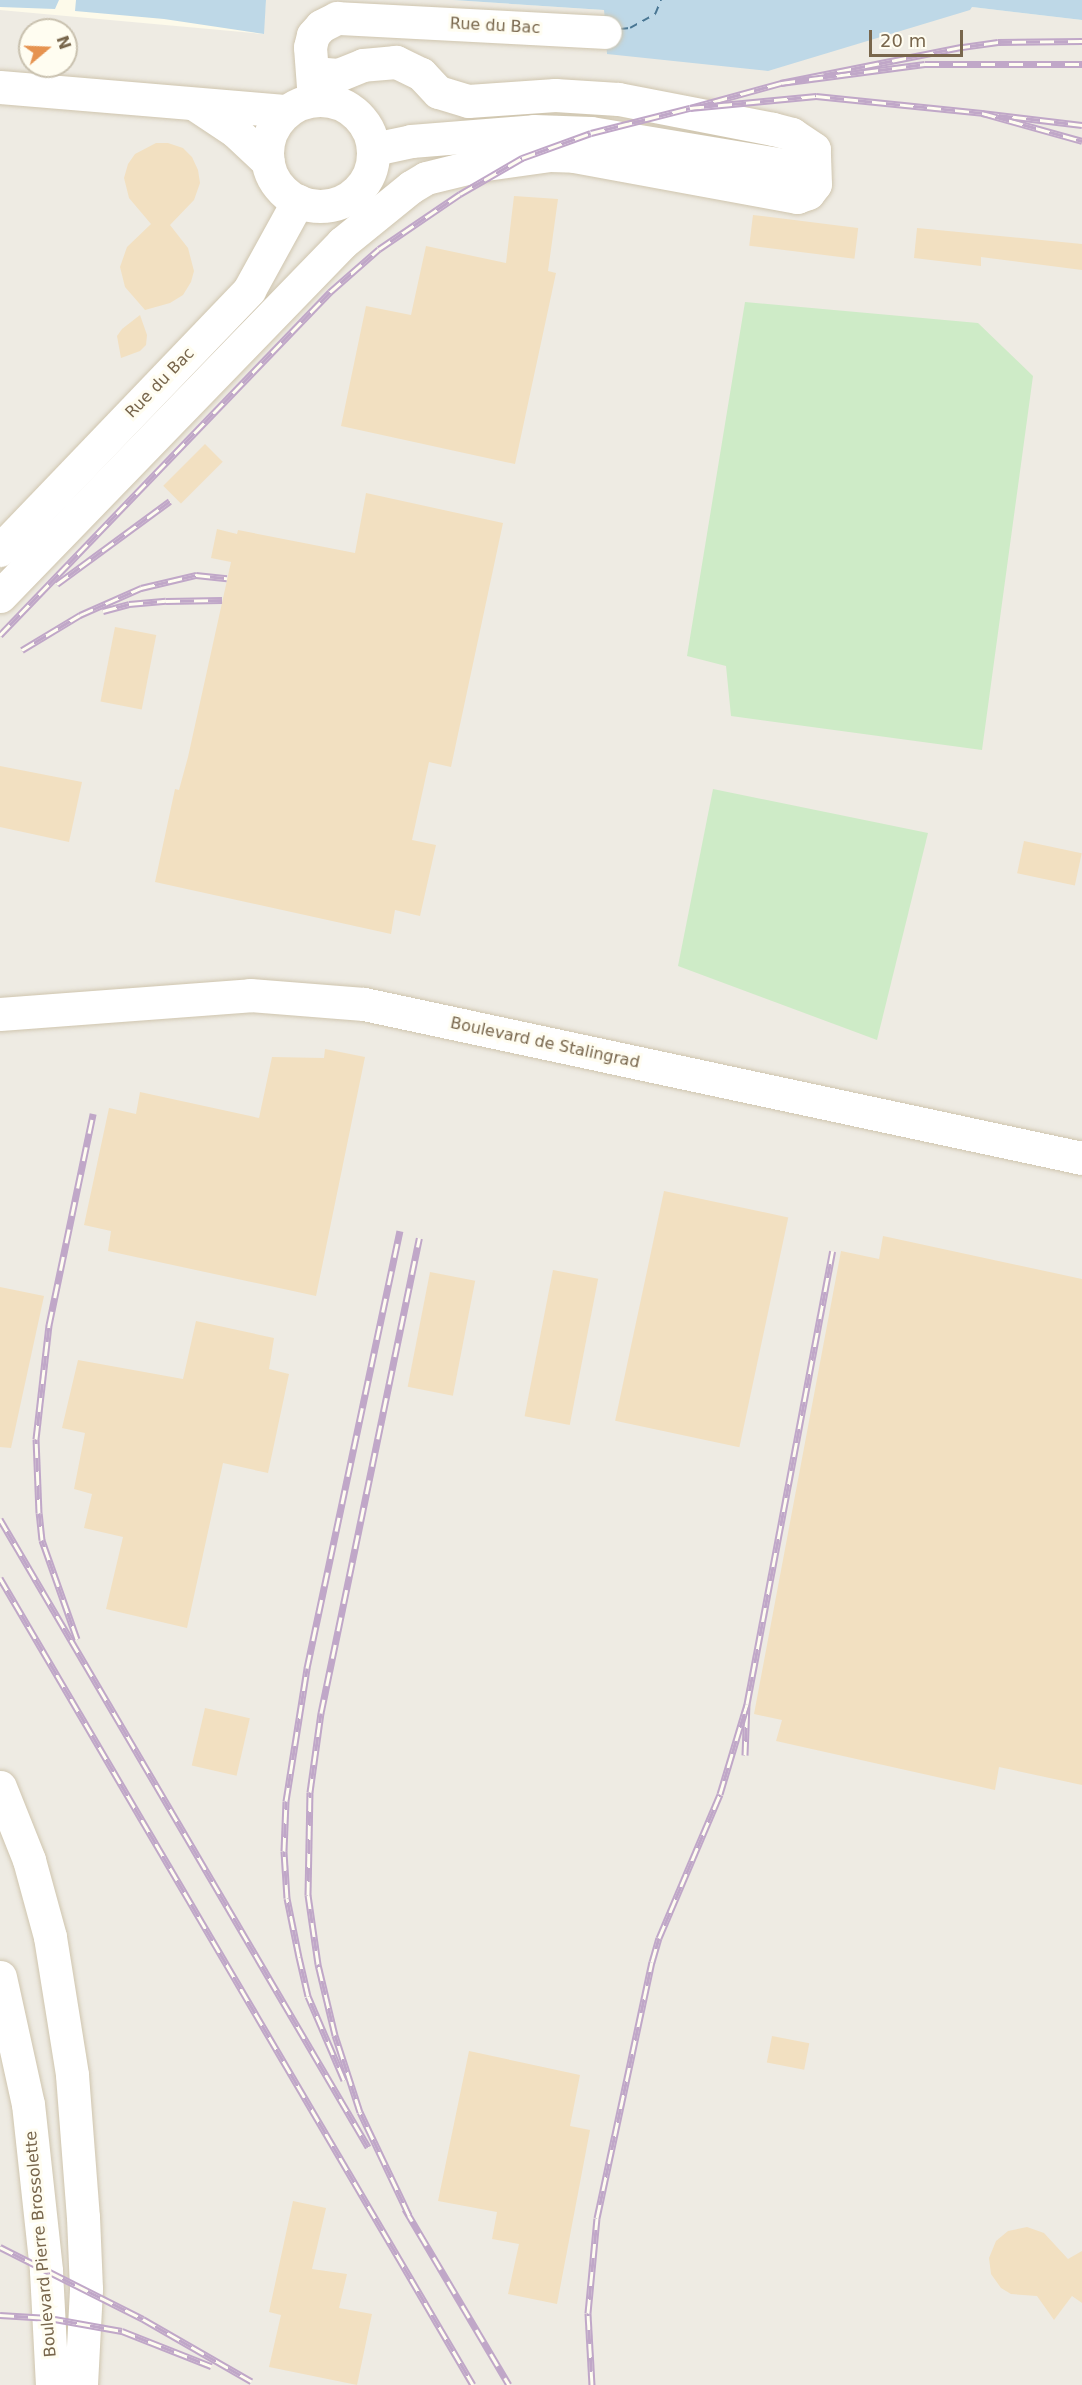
<!DOCTYPE html>
<html>
<head>
<meta charset="utf-8">
<style>
	body { margin:0 }
	#map { position:relative; width:1082px; height:2385px; overflow:hidden; background:#fdfaea; font-family:"DejaVu Sans",sans-serif }
	div>[style] { position:absolute }
	.industrial>* { inset:0; background:#eeebe3 }
	.green>* { inset:0; background:#ceebc7 }
	.water>* { inset:0; background:#bed8e7 }
	.ferry>* { height:1.5px; margin-top:-0.75px; transform-origin:0; background:repeating-linear-gradient(90deg,#497693 0 8px,transparent 0 14px) }
	.building>* { inset:0; background:#f2e0c1; transform-origin:0 0 }
	.roads { filter:drop-shadow(0 0 2px #cfc5ae) drop-shadow(0 0 2px #cfc5ae) }
	.street>* { height:33px; margin:-16.5px; padding:0 16.5px; transform-origin:16.5px; border-radius:16.5px; background:#fff }
	.secondary>* { height:33px; margin:-16.5px; padding:0 16.5px; transform-origin:16.5px; border-radius:16.5px; background:#fff }
	.secondary>.ring { margin:-16.5px; padding:0; box-sizing:content-box; background:none; border:33px solid #fff; border-radius:50% }
	.rail>* { height:7px; margin-top:-3.5px; transform-origin:0; background:repeating-linear-gradient(90deg,#fffdf1 0 14px,#c0a7c8 0 28px); box-sizing:border-box; border-block:2px solid #c0a7c8 }
	span { translate:-50% -50%; white-space:nowrap; text-align:center; line-height:1.15; -webkit-text-stroke:6px #fffdf1; paint-order:stroke }
	.street-label { font-size:16px; color:#78664c }
	.north { position:absolute; left:18px; top:18px; width:60px; height:60px; box-sizing:border-box; background:#fffdf1; border:2px solid #c9c1af; border-radius:50%; rotate:71deg; font-size:16px; font-weight:700; line-height:24px; text-align:center; color:#78664c }
	.north::after { content:''; display:block; margin:auto; width:21px; height:27px; background:#e69350; clip-path:polygon(50% 0,100% 100%,50% 72%,0 100%) }
	.scale { position:absolute; left:869px; top:30px; width:94px; height:27px; box-sizing:border-box; border:3px solid #78664c; border-top:0; padding-left:8px; font-size:18px; line-height:21px; white-space:nowrap; color:#78664c; -webkit-text-stroke:4px #fffdf1; paint-order:stroke }
</style>
</head>
<body>
<div id="map">
	<div class="industrial">
		<div style="clip-path:polygon(evenodd,266px 0,453px 0,604px 10px,605px 32px,972px 7px,1082px 20px,1082px 2385px,0 2385px,0 10px,263px 34px,266px 0,30px 30px,66px 30px,66px 66px,30px 66px,30px 30px)"></div>
	</div>
	<div class="green">
		<div style="clip-path:polygon(745px 302px,978px 323px,1033px 376px,982px 750px,731px 716px,726px 666px,687px 656px)"></div>
		<div style="clip-path:polygon(713px 789px,928px 833px,877px 1040px,678px 966px)"></div>
	</div>
	<div class="water">
		<div style="clip-path:polygon(0 0,266px 0,264px 34px,164px 19px,75px 11px,76px 0,59px 0,55px 9px,0 7px)"></div>
		<div style="clip-path:polygon(453px 0,1082px 0,1082px 20px,972px 7px,970px 10px,768px 71px,607px 54px,604px 10px)"></div>
	</div>
	<div class="ferry">
		<div style="left:620px;top:29px;width:10px;rotate:-6deg"></div>
		<div style="left:630px;top:28px;width:29px;rotate:-29deg"></div>
		<div style="left:655px;top:14px;width:15px;rotate:-67deg"></div>
	</div>
	<div class="building">
		<div style="clip-path:polygon(156px 143px,168px 143px,183px 148px,192px 157px,198px 170px,200px 183px,194px 200px,170px 225px,188px 248px,194px 271px,191px 282px,183px 295px,170px 303px,145px 310px,125px 287px,120px 267px,127px 247px,151px 224px,129px 198px,124px 178px,128px 164px,135px 154px)"></div>
		<div style="clip-path:polygon(514px 196px,558px 199px,548px 271px,556px 273px,515px 464px,341px 426px,366px 306px,411px 315px,426px 246px,506px 263px)"></div>
		<div style="left:753px;top:215px;width:106px;height:31px;rotate:7deg"></div>
		<div style="clip-path:polygon(917px 228px,1082px 244px,1082px 270px,981px 257px,981px 266px,914px 258px)"></div>
		<div style="clip-path:polygon(140px 315px,147px 335px,146px 345px,140px 351px,121px 358px,117px 336px,122px 329px)"></div>
		<div style="left:205px;top:444px;width:25px;height:59px;rotate:45deg"></div>
		<div style="clip-path:polygon(366px 493px,503px 523px,451px 767px,429px 762px,412px 840px,436px 845px,420px 916px,395px 910px,391px 934px,155px 882px,175px 789px,179px 790px,188px 757px,231px 562px,211px 558px,217px 529px,237px 534px,238px 530px,355px 553px)"></div>
		<div style="left:115px;top:627px;width:42px;height:76px;rotate:11deg"></div>
		<div style="clip-path:polygon(0 766px,82px 782px,69px 842px,0 827px)"></div>
		<div style="left:1024px;top:841px;width:59px;height:33px;rotate:12deg"></div>
		<div style="clip-path:polygon(325px 1049px,365px 1057px,316px 1296px,108px 1251px,111px 1231px,84px 1225px,109px 1108px,136px 1114px,140px 1092px,259px 1118px,272px 1057px,324px 1058px)"></div>
		<div style="left:664px;top:1191px;width:127px;height:235px;rotate:12deg"></div>
		<div style="clip-path:polygon(883px 1236px,1082px 1279px,1082px 1785px,999px 1767px,995px 1790px,776px 1741px,782px 1720px,754px 1714px,841px 1251px,879px 1259px)"></div>
		<div style="left:553px;top:1270px;width:46px;height:149px;rotate:11deg"></div>
		<div style="left:430px;top:1272px;width:46px;height:117px;rotate:11deg"></div>
		<div style="clip-path:polygon(0 1287px,44px 1296px,11px 1448px,0 1447px)"></div>
		<div style="clip-path:polygon(196px 1321px,274px 1338px,269px 1369px,289px 1374px,268px 1473px,223px 1463px,187px 1628px,106px 1609px,123px 1537px,84px 1528px,92px 1494px,74px 1489px,85px 1433px,62px 1428px,78px 1360px,183px 1379px)"></div>
		<div style="left:205px;top:1708px;width:46px;height:59px;rotate:13deg"></div>
		<div style="left:772px;top:2036px;width:38px;height:27px;rotate:11deg"></div>
		<div style="clip-path:polygon(469px 2051px,580px 2075px,570px 2126px,590px 2130px,557px 2304px,508px 2294px,519px 2244px,492px 2239px,497px 2212px,438px 2201px)"></div>
		<div style="clip-path:polygon(293px 2201px,326px 2208px,312px 2269px,347px 2274px,339px 2308px,372px 2314px,357px 2385px,269px 2367px,281px 2315px,269px 2312px)"></div>
		<div style="clip-path:polygon(1027px 2227px,1044px 2233px,1068px 2259px,1082px 2251px,1082px 2303px,1072px 2296px,1054px 2320px,1037px 2296px,1011px 2294px,1001px 2288px,991px 2274px,989px 2258px,996px 2241px,1008px 2231px)"></div>
	</div>
	<div class="roads">
		<div class="street">
			<div style="left:0;top:87px;width:288px;rotate:4.8deg"></div>
			<div style="left:196px;top:105px;width:47px;rotate:33.7deg"></div>
			<div style="left:235px;top:131px;width:45px;rotate:43.2deg"></div>
			<div style="left:374px;top:149px;width:38px;rotate:-12deg"></div>
			<div style="left:411px;top:141px;width:123px;rotate:-4.6deg"></div>
			<div style="left:534px;top:131px;width:57px;rotate:2deg"></div>
			<div style="left:591px;top:133px;width:226px;rotate:9.4deg"></div>
		</div>
		<div class="secondary">
			<div class="ring" style="left:267px;top:100px;width:73px;height:73px"></div>
			<div style="left:314px;top:100px;width:53px;rotate:-94.3deg"></div>
			<div style="left:310px;top:47px;width:12px;rotate:-76deg"></div>
			<div style="left:313px;top:35px;width:12px;rotate:-48deg"></div>
			<div style="left:321px;top:26px;width:18px;rotate:-27deg"></div>
			<div style="left:337px;top:18px;width:268px;rotate:3deg"></div>
			<div style="left:0;top:550px;width:360px;rotate:-46.2deg"></div>
			<div style="left:249px;top:290px;width:102px;rotate:-61.2deg"></div>
			<div style="left:0;top:596px;width:492px;rotate:-45.9deg"></div>
			<div style="left:342px;top:243px;width:89px;rotate:-39.1deg"></div>
			<div style="left:411px;top:187px;width:17px;rotate:-31deg"></div>
			<div style="left:426px;top:178px;width:55px;rotate:-13.8deg"></div>
			<div style="left:479px;top:165px;width:72px;rotate:-8deg"></div>
			<div style="left:550px;top:155px;width:24px;rotate:2deg"></div>
			<div style="left:574px;top:156px;width:227px;rotate:10.4deg"></div>
			<div style="left:797px;top:197px;width:12px;rotate:-20deg"></div>
			<div style="left:808px;top:193px;width:11px;rotate:-52deg"></div>
			<div style="left:815px;top:184px;width:35px;rotate:-92deg"></div>
			<div style="left:814px;top:149px;width:27px;rotate:-146deg"></div>
			<div style="left:792px;top:134px;width:20px;rotate:-165deg"></div>
			<div style="left:773px;top:129px;width:158px;rotate:-169deg"></div>
			<div style="left:618px;top:99px;width:63px;rotate:-176.4deg"></div>
			<div style="left:555px;top:95px;width:87px;rotate:176.1deg"></div>
			<div style="left:468px;top:101px;width:31px;rotate:-163deg"></div>
			<div style="left:438px;top:92px;width:25px;rotate:-133deg"></div>
			<div style="left:421px;top:74px;width:28px;rotate:-154deg"></div>
			<div style="left:396px;top:62px;width:33px;rotate:175deg"></div>
			<div style="left:363px;top:65px;width:27px;rotate:158deg"></div>
			<div style="left:338px;top:75px;width:25px;rotate:-175deg"></div>
			<div style="left:0;top:1014px;width:251px;rotate:-4.3deg"></div>
			<div style="left:250px;top:995px;width:114px;rotate:4.5deg"></div>
			<div style="left:364px;top:1004px;width:734px;rotate:12.11deg"></div>
			<div style="left:0;top:1787px;width:79px;rotate:68.3deg"></div>
			<div style="left:29px;top:1860px;width:80px;rotate:74.7deg"></div>
			<div style="left:50px;top:1937px;width:140px;rotate:80.9deg"></div>
			<div style="left:72px;top:2075px;width:142px;rotate:85.6deg"></div>
			<div style="left:83px;top:2217px;width:72px;rotate:87.6deg"></div>
			<div style="left:86px;top:2289px;width:96px;rotate:93deg"></div>
			<div style="left:0;top:1977px;width:130px;rotate:77.6deg"></div>
			<div style="left:28px;top:2104px;width:168px;rotate:83.8deg"></div>
			<div style="left:46px;top:2271px;width:114px;rotate:87deg"></div>
		</div>
	</div>
	<div class="rail">
		<div style="left:1082px;top:41px;width:84px;rotate:179.3deg"></div>
		<div style="left:998px;top:42px;width:37px;rotate:172deg"></div>
		<div style="left:961px;top:47px;width:184px;rotate:168.7deg"></div>
		<div style="left:781px;top:83px;width:145px;rotate:-7.5deg"></div>
		<div style="left:925px;top:64px;width:157px"></div>
		<div style="left:781px;top:83px;width:94px;rotate:164.6deg"></div>
		<div style="left:690px;top:108px;width:127px;rotate:-5.4deg"></div>
		<div style="left:816px;top:96px;width:167px;rotate:5.8deg"></div>
		<div style="left:1082px;top:125px;width:101px;rotate:-173.2deg"></div>
		<div style="left:982px;top:113px;width:104px;rotate:15.6deg"></div>
		<div style="left:57px;top:584px;width:140px;rotate:-36.3deg"></div>
		<div style="left:103px;top:611px;width:27px;rotate:-15deg"></div>
		<div style="left:129px;top:604px;width:37px;rotate:-5deg"></div>
		<div style="left:166px;top:601px;width:56px;rotate:-1deg"></div>
		<div style="left:0;top:635px;width:476px;rotate:-46.1deg"></div>
		<div style="left:330px;top:292px;width:65px;rotate:-41.3deg"></div>
		<div style="left:379px;top:249px;width:98px;rotate:-34.2deg"></div>
		<div style="left:460px;top:194px;width:72px;rotate:-30.1deg"></div>
		<div style="left:522px;top:158px;width:73px;rotate:-19.9deg"></div>
		<div style="left:591px;top:133px;width:102px;rotate:-14.2deg"></div>
		<div style="left:22px;top:650px;width:68px;rotate:-31.1deg"></div>
		<div style="left:80px;top:615px;width:67px;rotate:-23.9deg"></div>
		<div style="left:141px;top:588px;width:57px;rotate:-13.3deg"></div>
		<div style="left:196px;top:575px;width:31px;rotate:6deg"></div>
		<div style="left:0;top:1519px;width:728px;rotate:59.63deg"></div>
		<div style="left:0;top:1578px;width:935px;rotate:59.62deg"></div>
		<div style="left:77px;top:1639px;width:105px;rotate:-109.5deg"></div>
		<div style="left:42px;top:1540px;width:27px;rotate:-96deg"></div>
		<div style="left:39px;top:1513px;width:74px;rotate:-92.3deg"></div>
		<div style="left:36px;top:1439px;width:115px;rotate:-83.5deg"></div>
		<div style="left:49px;top:1325px;width:216px;rotate:-78.2deg"></div>
		<div style="left:745px;top:1755px;width:51px;rotate:-87.8deg"></div>
		<div style="left:747px;top:1704px;width:461px;rotate:-79.3deg"></div>
		<div style="left:344px;top:2080px;width:91px;rotate:-113.2deg"></div>
		<div style="left:308px;top:1996px;width:40px;rotate:-103deg"></div>
		<div style="left:299px;top:1957px;width:60px;rotate:-101.5deg"></div>
		<div style="left:287px;top:1898px;width:47px;rotate:-93.7deg"></div>
		<div style="left:284px;top:1851px;width:50px;rotate:-87.7deg"></div>
		<div style="left:286px;top:1801px;width:135px;rotate:-81deg"></div>
		<div style="left:307px;top:1668px;width:447px;rotate:-78deg"></div>
		<div style="left:405px;top:2209px;width:204px;rotate:59.4deg"></div>
		<div style="left:409px;top:2215px;width:114px;rotate:-115.4deg"></div>
		<div style="left:360px;top:2112px;width:81px;rotate:-108deg"></div>
		<div style="left:335px;top:2035px;width:73px;rotate:-103.5deg"></div>
		<div style="left:318px;top:1964px;width:70px;rotate:-98.2deg"></div>
		<div style="left:308px;top:1895px;width:103px;rotate:-88.9deg"></div>
		<div style="left:310px;top:1792px;width:80px;rotate:-82.1deg"></div>
		<div style="left:321px;top:1713px;width:485px;rotate:-78.3deg"></div>
		<div style="left:0;top:2247px;width:160px;rotate:26.7deg"></div>
		<div style="left:143px;top:2319px;width:125px;rotate:29.9deg"></div>
		<div style="left:0;top:2315px;width:49px;rotate:3.5deg"></div>
		<div style="left:49px;top:2318px;width:74px;rotate:10.1deg"></div>
		<div style="left:122px;top:2331px;width:96px;rotate:21.5deg"></div>
		<div style="left:592px;top:2385px;width:72px;rotate:-93.2deg"></div>
		<div style="left:588px;top:2313px;width:95px;rotate:-84.6deg"></div>
		<div style="left:597px;top:2218px;width:262px;rotate:-77.9deg"></div>
		<div style="left:652px;top:1962px;width:25px;rotate:-74deg"></div>
		<div style="left:659px;top:1938px;width:156px;rotate:-67deg"></div>
		<div style="left:720px;top:1794px;width:94px;rotate:-73.3deg"></div>
	</div>
	<div class="street-label">
		<span style="left:495px;top:26px;rotate:3deg">Rue du Bac</span>
		<span style="left:160px;top:383px;rotate:-46deg">Rue du Bac</span>
		<span style="left:545px;top:1043px;rotate:12deg">Boulevard de Stalingrad</span>
		<span style="left:41px;top:2244px;rotate:-95deg">Boulevard Pierre Brossolette</span>
	</div>
	<div class="north">N</div>
	<div class="scale">20 m</div>
</div>
</body>
</html>
